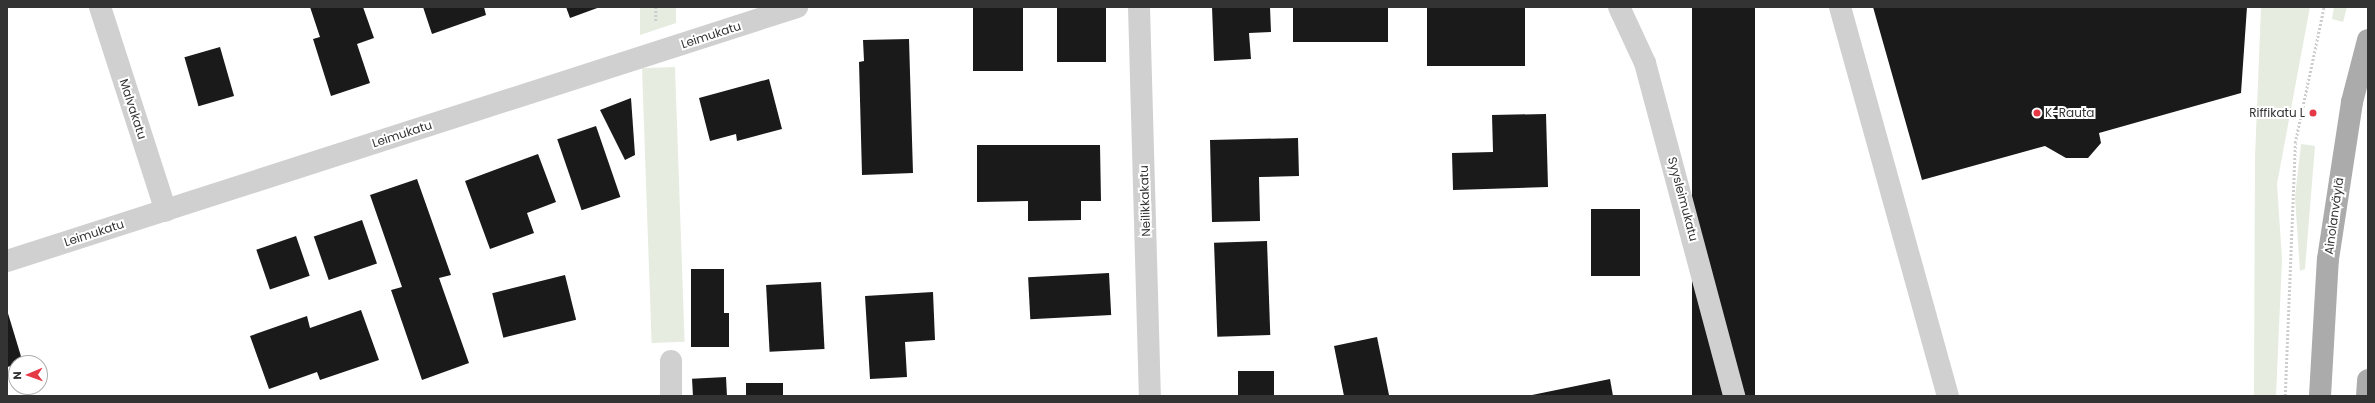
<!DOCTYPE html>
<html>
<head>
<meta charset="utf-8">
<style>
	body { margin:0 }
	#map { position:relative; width:2375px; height:403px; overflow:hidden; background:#fff; font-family:Poppins,sans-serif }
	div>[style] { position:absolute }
	.green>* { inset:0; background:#e6ecdf; transform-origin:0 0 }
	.building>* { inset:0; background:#1a1a1a; transform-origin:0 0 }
	.path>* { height:2.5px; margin-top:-1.25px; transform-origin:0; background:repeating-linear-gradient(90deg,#cdcdcd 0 2px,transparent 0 4px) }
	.minor>* { height:22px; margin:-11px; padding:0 11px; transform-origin:11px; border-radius:11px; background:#d0d0d0 }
	.major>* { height:22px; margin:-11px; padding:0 11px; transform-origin:11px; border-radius:11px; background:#ababab }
	.dots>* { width:11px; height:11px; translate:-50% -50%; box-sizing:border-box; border:2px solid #fff; border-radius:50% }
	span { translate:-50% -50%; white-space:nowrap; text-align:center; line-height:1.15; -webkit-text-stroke:4px #fff; paint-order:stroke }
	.street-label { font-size:12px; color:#333 }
	.poi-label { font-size:12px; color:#333 }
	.left { translate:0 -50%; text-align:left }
	.right { translate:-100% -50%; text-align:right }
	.frame { position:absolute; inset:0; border:8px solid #333; pointer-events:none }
	.north { position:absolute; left:8px; top:355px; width:40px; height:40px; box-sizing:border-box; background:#fff; border:1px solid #adadad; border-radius:50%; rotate:268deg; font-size:11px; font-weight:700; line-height:16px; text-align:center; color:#333 }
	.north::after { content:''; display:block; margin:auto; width:14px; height:18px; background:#e63946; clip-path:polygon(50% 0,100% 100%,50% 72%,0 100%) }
</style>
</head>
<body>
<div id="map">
	<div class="green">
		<div style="clip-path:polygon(640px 7px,676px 7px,676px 23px,640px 35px)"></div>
		<div style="clip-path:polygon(2261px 7px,2310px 7px,2277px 184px,2282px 259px,2276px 396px,2254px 396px,2255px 158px)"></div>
		<div style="clip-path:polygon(2334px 7px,2347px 7px,2343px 22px,2332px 19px)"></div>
		<div style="left:675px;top:67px;width:275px;height:33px;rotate:88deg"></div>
		<div style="clip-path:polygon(2301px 144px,2315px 146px,2305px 269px,2300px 271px,2295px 197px)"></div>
	</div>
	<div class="building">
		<div style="clip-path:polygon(310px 7px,363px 7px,374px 38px,357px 44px,370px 83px,331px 96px,313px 39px,320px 37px)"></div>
		<div style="clip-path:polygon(423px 7px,484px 7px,486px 15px,432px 34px)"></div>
		<div style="clip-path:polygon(566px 7px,600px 7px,570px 18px)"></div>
		<div style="left:973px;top:7px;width:50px;height:64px"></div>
		<div style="left:1057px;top:7px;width:49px;height:55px"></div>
		<div style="clip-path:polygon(1212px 7px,1270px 7px,1271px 32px,1249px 33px,1251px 59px,1214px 61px)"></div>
		<div style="left:1293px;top:7px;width:95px;height:35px"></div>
		<div style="left:1427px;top:7px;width:98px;height:59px"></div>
		<div style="left:1692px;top:7px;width:63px;height:405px"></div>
		<div style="clip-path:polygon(1873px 7px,2247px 7px,2241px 93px,2099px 133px,2101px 143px,2088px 158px,2066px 158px,2045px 146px,1922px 180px)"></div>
		<div style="clip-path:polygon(909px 39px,913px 173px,862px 175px,859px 62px,864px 61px,863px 40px)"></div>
		<div style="left:220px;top:47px;width:51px;height:37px;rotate:74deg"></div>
		<div style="clip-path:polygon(769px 79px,782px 129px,737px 141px,736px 134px,710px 141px,699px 98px)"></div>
		<div style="clip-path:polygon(631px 98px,635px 155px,625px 160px,600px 110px)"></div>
		<div style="clip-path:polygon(1546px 114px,1548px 187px,1453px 190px,1452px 153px,1493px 152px,1492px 115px)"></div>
		<div style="left:596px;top:126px;width:75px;height:41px;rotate:71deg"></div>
		<div style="clip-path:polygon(1298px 138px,1299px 176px,1259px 177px,1260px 221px,1212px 222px,1210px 140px)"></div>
		<div style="clip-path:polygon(977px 145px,1100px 145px,1101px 201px,1081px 201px,1081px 220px,1028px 221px,1028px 201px,977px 202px)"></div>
		<div style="clip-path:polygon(538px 154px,556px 202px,527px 213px,534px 233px,490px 249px,465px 181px)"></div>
		<div style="clip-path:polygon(417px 179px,451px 275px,439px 278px,469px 363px,422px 380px,391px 290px,402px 287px,370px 195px)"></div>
		<div style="left:1591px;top:209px;width:49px;height:67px"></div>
		<div style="left:362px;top:220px;width:46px;height:51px;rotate:71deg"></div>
		<div style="left:296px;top:236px;width:42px;height:42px;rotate:71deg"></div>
		<div style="left:1267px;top:241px;width:94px;height:53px;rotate:88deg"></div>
		<div style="clip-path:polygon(691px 269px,724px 269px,724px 313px,729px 313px,729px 347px,691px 347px)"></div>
		<div style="left:1109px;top:273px;width:42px;height:81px;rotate:87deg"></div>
		<div style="left:565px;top:275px;width:46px;height:75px;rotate:76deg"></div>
		<div style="left:821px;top:282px;width:67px;height:55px;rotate:87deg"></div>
		<div style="clip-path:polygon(933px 292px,935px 340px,905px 342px,907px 377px,870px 379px,865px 296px)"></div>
		<div style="clip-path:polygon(7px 310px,23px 363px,7px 367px)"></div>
		<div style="clip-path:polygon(361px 310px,379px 360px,320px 380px,317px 372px,269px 389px,250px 336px,307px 316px,310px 328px)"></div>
		<div style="clip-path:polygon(1377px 337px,1389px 395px,1344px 396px,1334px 346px)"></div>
		<div style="left:1274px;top:371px;width:25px;height:36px;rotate:90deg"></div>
		<div style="left:726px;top:377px;width:19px;height:34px;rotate:87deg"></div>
		<div style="clip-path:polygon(1610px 379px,1613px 396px,1532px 396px,1532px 395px)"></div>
		<div style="left:783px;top:383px;width:13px;height:37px;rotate:90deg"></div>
	</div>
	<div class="path">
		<div style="left:656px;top:7px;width:15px;rotate:90deg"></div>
		<div style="left:2285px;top:396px;width:253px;rotate:-87.7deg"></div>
		<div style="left:2295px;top:143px;width:139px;rotate:-78deg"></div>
	</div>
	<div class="minor">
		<div style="left:100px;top:7px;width:214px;rotate:72.1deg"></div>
		<div style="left:1139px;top:7px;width:389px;rotate:88.4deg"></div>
		<div style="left:1619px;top:7px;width:62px;rotate:65.1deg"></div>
		<div style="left:1645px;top:63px;width:345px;rotate:75deg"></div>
		<div style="left:1840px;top:7px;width:404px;rotate:74.5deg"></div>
		<div style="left:7px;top:261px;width:830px;rotate:-17.82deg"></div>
		<div style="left:671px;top:361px;width:35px;rotate:90deg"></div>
	</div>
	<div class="major">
		<div style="left:2320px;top:396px;width:137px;rotate:-86.7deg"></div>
		<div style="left:2328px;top:259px;width:159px;rotate:-81.3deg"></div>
		<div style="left:2352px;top:102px;width:64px;rotate:-75.5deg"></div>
		<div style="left:2367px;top:396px;width:16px;rotate:-86deg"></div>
	</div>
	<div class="dots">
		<div style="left:2037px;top:113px;background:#e63946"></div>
		<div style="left:2313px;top:113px;background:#e63946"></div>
	</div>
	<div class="street-label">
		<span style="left:711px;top:35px;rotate:-18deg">Leimukatu</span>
		<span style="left:133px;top:109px;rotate:72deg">Malvakatu</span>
		<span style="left:402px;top:134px;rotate:-18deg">Leimukatu</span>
		<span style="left:1683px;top:199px;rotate:75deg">Syysleimukatu</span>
		<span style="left:1145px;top:201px;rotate:-92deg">Neilikkakatu</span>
		<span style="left:2334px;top:216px;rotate:-82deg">Ainolanväylä</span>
		<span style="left:94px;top:233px;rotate:-18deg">Leimukatu</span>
	</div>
	<div class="poi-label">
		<span class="left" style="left:2045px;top:113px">K-Rauta</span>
		<span class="right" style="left:2305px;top:113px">Riffikatu L</span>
	</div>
	<div class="frame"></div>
	<div class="north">N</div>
</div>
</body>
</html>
